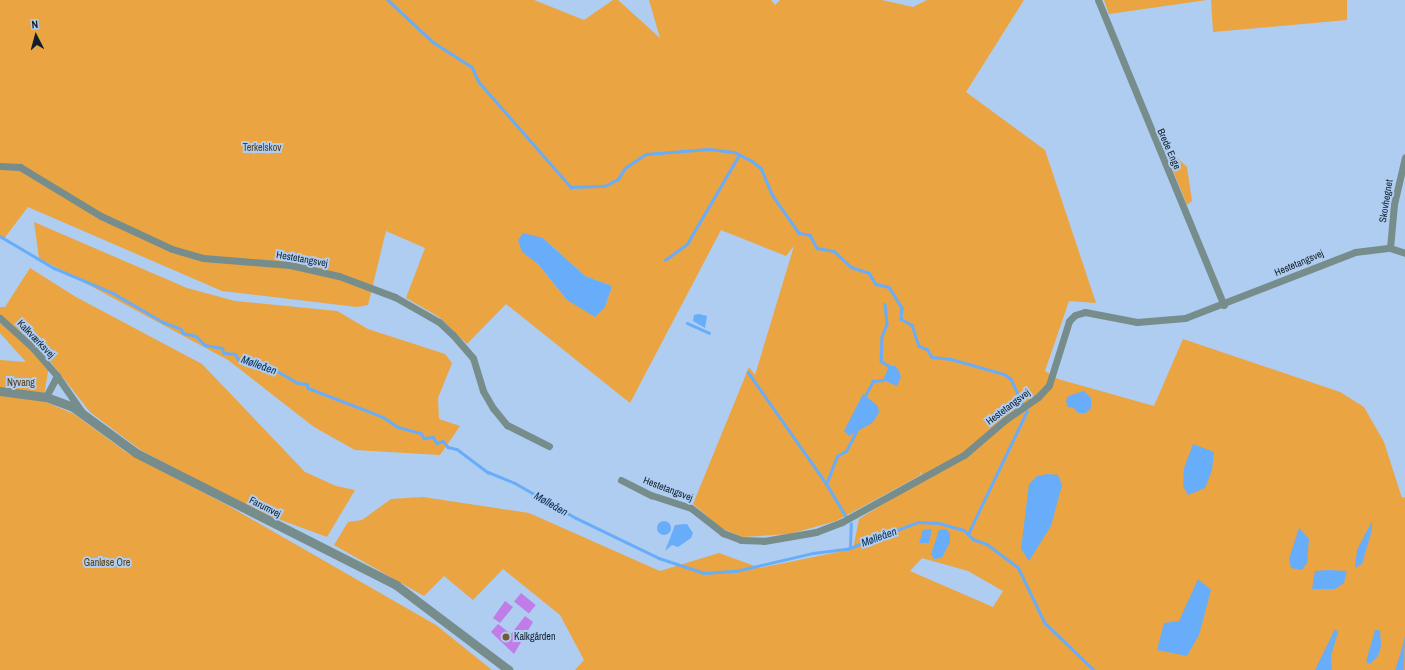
<!DOCTYPE html>
<html>
<head>
<meta charset="utf-8">
<style>
	body { margin:0 }
	#map { position:relative; width:1405px; height:670px; overflow:hidden; background:#afcdf0; font-family:"Archivo Narrow",sans-serif }
	div>[style] { position:absolute }
	.green>* { inset:0; background:#eaa442 }
	.water>* { inset:0; background:#68adf9 }
	.round { border-radius:50% }
	.stream>* { height:2.5px; margin:-1.25px; padding:0 1.25px; transform-origin:1.25px; border-radius:1.25px; background:#68adf9 }
	.building>* { inset:0; background:#c17de7; transform-origin:0 0 }
	.minor>* { height:7px; margin:-3.5px; padding:0 3.5px; transform-origin:3.5px; border-radius:3.5px; background:#768d8c }
	.tertiary>* { height:9px; margin:-4.5px; padding:0 4.5px; transform-origin:4.5px; border-radius:4.5px; background:#768d8c }
	.dots>* { width:11px; height:11px; translate:-50% -50%; box-sizing:border-box; border:2px solid #afcdf0; border-radius:50% }
	span { translate:-50% -50%; white-space:nowrap; text-align:center; line-height:1.15; -webkit-text-stroke:4px #afcdf0; paint-order:stroke }
	.park-label { font-size:10px; color:#5b3a05 }
	.street-label { font-size:10px; color:#131e2b }
	.poi-label { font-size:10px; color:#131e2b }
	.left { translate:0 -50%; text-align:left }
	.water-label { font-size:11px; color:#072c50; font-style:italic }
	.north { position:absolute; left:16px; top:16px; width:40px; height:40px; -webkit-text-stroke:3px #afcdf0; paint-order:stroke; rotate:354deg; font-size:11px; font-weight:700; line-height:16px; text-align:center; color:#131e2b }
	.north::after { content:''; display:block; margin:auto; width:14px; height:18px; background:#131e2b; clip-path:polygon(50% 0,100% 100%,50% 72%,0 100%) }
</style>
</head>
<body>
<div id="map">
	<div class="green">
		<div style="clip-path:polygon(evenodd,0 0,534px 0,584px 20px,613px 0,618px 0,660px 38px,649px 0,771px 0,775px 5px,780px 0,882px 0,913px 7px,927px 0,1024px 0,966px 92px,1045px 150px,1096px 303px,1069px 301px,1045px 371px,1058px 379px,1154px 406px,1183px 339px,1340px 392px,1364px 407px,1384px 442px,1402px 498px,1405px 497px,1405px 670px,575px 670px,584px 660px,560px 615px,503px 569px,473px 600px,444px 576px,424px 596px,334px 545px,348px 522px,362px 520px,391px 499px,423px 497px,529px 513px,660px 571px,719px 553px,760px 568px,853px 549px,859px 519px,925px 478px,920px 471px,921px 475px,836px 521px,790px 534px,742px 537px,721px 528px,693px 504px,749px 367px,755px 375px,794px 246px,786px 256px,721px 230px,630px 403px,506px 304px,467px 344px,439px 317px,406px 298px,425px 248px,386px 231px,368px 305px,357px 307px,222px 291px,28px 207px,3px 240px,0 238px,0 0,543px 238px,585px 276px,612px 286px,605px 307px,567px 300px,538px 264px,543px 238px,0 0,922px 558px,968px 571px,1003px 591px,993px 607px,910px 571px,922px 558px)"></div>
		<div style="clip-path:polygon(1104px 0,1207px 0,1109px 14px)"></div>
		<div style="clip-path:polygon(1211px 0,1347px 0,1347px 20px,1213px 32px)"></div>
		<div style="clip-path:polygon(1169px 150px,1187px 167px,1192px 201px,1187px 205px,1165px 151px)"></div>
		<div style="clip-path:polygon(34px 222px,187px 288px,235px 301px,337px 311px,368px 329px,445px 354px,452px 363px,438px 398px,439px 419px,460px 426px,440px 455px,355px 450px,314px 427px,228px 360px,39px 258px)"></div>
		<div style="clip-path:polygon(30px 268px,76px 297px,202px 364px,305px 472px,336px 486px,355px 490px,327px 537px,259px 512px,142px 451px,90px 412px,50px 361px,43px 401px,74px 414px,126px 452px,227px 505px,436px 625px,492px 670px,0 670px,0 360px,26px 362px,0 333px,0 307px,5px 307px)"></div>
	</div>
	<div class="water">
		<div style="clip-path:polygon(523px 233px,543px 238px,585px 276px,612px 286px,605px 307px,595px 317px,567px 300px,538px 264px,522px 252px,518px 240px)"></div>
		<div style="clip-path:polygon(699px 314px,707px 316px,705px 328px,693px 321px,694px 315px)"></div>
		<div style="clip-path:polygon(889px 366px,895px 366px,899px 371px,901px 377px,897px 386px,883px 380px)"></div>
		<div style="clip-path:polygon(1084px 391px,1091px 398px,1091px 408px,1086px 413px,1078px 413px,1074px 408px,1068px 407px,1066px 401px,1068px 396px)"></div>
		<div style="clip-path:polygon(863px 394px,878px 406px,879px 413px,872px 423px,849px 436px,844px 431px)"></div>
		<div style="clip-path:polygon(1193px 444px,1214px 452px,1212px 470px,1205px 488px,1188px 495px,1183px 486px,1184px 468px)"></div>
		<div style="clip-path:polygon(1048px 474px,1058px 475px,1062px 485px,1051px 526px,1029px 561px,1021px 549px,1029px 484px,1037px 476px)"></div>
		<div style="clip-path:polygon(1372px 521px,1372px 530px,1362px 564px,1355px 568px,1357px 550px)"></div>
		<div class="round" style="left:657px;top:521px;width:14px;height:14px"></div>
		<div style="clip-path:polygon(687px 524px,693px 533px,691px 538px,678px 547px,672px 545px,665px 551px,675px 525px)"></div>
		<div style="clip-path:polygon(1299px 528px,1309px 539px,1307px 563px,1302px 570px,1291px 568px,1289px 559px)"></div>
		<div style="clip-path:polygon(932px 529px,929px 543px,919px 543px,923px 530px)"></div>
		<div style="clip-path:polygon(946px 529px,950px 534px,950px 542px,942px 558px,934px 559px,931px 554px,939px 530px)"></div>
		<div style="clip-path:polygon(1315px 571px,1329px 570px,1347px 571px,1344px 583px,1335px 589px,1312px 589px)"></div>
		<div style="clip-path:polygon(1198px 579px,1211px 590px,1199px 635px,1187px 656px,1157px 650px,1164px 623px,1179px 621px)"></div>
		<div style="clip-path:polygon(1335px 629px,1338px 632px,1331px 656px,1332px 670px,1315px 670px)"></div>
		<div style="clip-path:polygon(1375px 630px,1380px 630px,1381px 646px,1378px 656px,1370px 664px,1366px 662px)"></div>
		<div style="clip-path:polygon(1405px 636px,1404px 670px,1395px 670px,1400px 655px)"></div>
	</div>
	<div class="stream">
		<div style="left:388px;top:0;width:62px;rotate:43deg"></div>
		<div style="left:433px;top:42px;width:46px;rotate:32.7deg"></div>
		<div style="left:472px;top:67px;width:17px;rotate:65deg"></div>
		<div style="left:479px;top:82px;width:140px;rotate:48.8deg"></div>
		<div style="left:571px;top:187px;width:34px;rotate:-2deg"></div>
		<div style="left:605px;top:186px;width:15px;rotate:-28deg"></div>
		<div style="left:618px;top:179px;width:13px;rotate:-58deg"></div>
		<div style="left:625px;top:168px;width:25px;rotate:-34deg"></div>
		<div style="left:646px;top:154px;width:63px;rotate:-4.5deg"></div>
		<div style="left:709px;top:149px;width:26px;rotate:7deg"></div>
		<div style="left:735px;top:152px;width:19px;rotate:28deg"></div>
		<div style="left:752px;top:161px;width:11px;rotate:38deg"></div>
		<div style="left:761px;top:168px;width:30px;rotate:67deg"></div>
		<div style="left:773px;top:196px;width:45px;rotate:54.9deg"></div>
		<div style="left:799px;top:233px;width:11px;rotate:10deg"></div>
		<div style="left:810px;top:235px;width:15px;rotate:62deg"></div>
		<div style="left:817px;top:248px;width:17px;rotate:10deg"></div>
		<div style="left:834px;top:251px;width:23px;rotate:43deg"></div>
		<div style="left:851px;top:267px;width:19px;rotate:18deg"></div>
		<div style="left:869px;top:273px;width:13px;rotate:58deg"></div>
		<div style="left:876px;top:284px;width:13px;rotate:13deg"></div>
		<div style="left:889px;top:287px;width:25px;rotate:58deg"></div>
		<div style="left:902px;top:308px;width:11px;rotate:95deg"></div>
		<div style="left:901px;top:319px;width:13px;rotate:29deg"></div>
		<div style="left:912px;top:325px;width:22px;rotate:72deg"></div>
		<div style="left:919px;top:346px;width:9px;rotate:21deg"></div>
		<div style="left:927px;top:349px;width:9px;rotate:58deg"></div>
		<div style="left:932px;top:357px;width:19px;rotate:6deg"></div>
		<div style="left:951px;top:359px;width:55px;rotate:15.8deg"></div>
		<div style="left:1004px;top:374px;width:9px;rotate:36deg"></div>
		<div style="left:1011px;top:379px;width:29px;rotate:65deg"></div>
		<div style="left:0;top:236px;width:63px;rotate:30.7deg"></div>
		<div style="left:54px;top:268px;width:64px;rotate:23deg"></div>
		<div style="left:113px;top:293px;width:58px;rotate:30.1deg"></div>
		<div style="left:163px;top:322px;width:19px;rotate:21deg"></div>
		<div style="left:181px;top:329px;width:4px;rotate:63deg"></div>
		<div style="left:183px;top:333px;width:13px;rotate:13deg"></div>
		<div style="left:196px;top:336px;width:13px;rotate:45deg"></div>
		<div style="left:205px;top:345px;width:17px;rotate:10deg"></div>
		<div style="left:222px;top:348px;width:5px;rotate:68deg"></div>
		<div style="left:224px;top:353px;width:11px;rotate:5deg"></div>
		<div style="left:235px;top:354px;width:7px;rotate:56deg"></div>
		<div style="left:239px;top:360px;width:13px"></div>
		<div style="left:252px;top:360px;width:11px;rotate:38deg"></div>
		<div style="left:261px;top:367px;width:11px;rotate:5deg"></div>
		<div style="left:272px;top:368px;width:30px;rotate:30deg"></div>
		<div style="left:298px;top:383px;width:9px;rotate:6deg"></div>
		<div style="left:307px;top:384px;width:4px;rotate:76deg"></div>
		<div style="left:308px;top:388px;width:80px;rotate:21.1deg"></div>
		<div style="left:383px;top:417px;width:18px;rotate:34deg"></div>
		<div style="left:398px;top:427px;width:24px;rotate:15deg"></div>
		<div style="left:421px;top:433px;width:6px;rotate:59deg"></div>
		<div style="left:424px;top:438px;width:9px;rotate:-6deg"></div>
		<div style="left:433px;top:437px;width:7px;rotate:56deg"></div>
		<div style="left:437px;top:443px;width:6px;rotate:-18deg"></div>
		<div style="left:443px;top:441px;width:8px;rotate:50deg"></div>
		<div style="left:448px;top:447px;width:9px;rotate:13deg"></div>
		<div style="left:457px;top:449px;width:39px;rotate:37deg"></div>
		<div style="left:488px;top:472px;width:29px;rotate:22deg"></div>
		<div style="left:515px;top:483px;width:70px;rotate:29.8deg"></div>
		<div style="left:576px;top:518px;width:92px;rotate:25.7deg"></div>
		<div style="left:659px;top:558px;width:47px;rotate:18.4deg"></div>
		<div style="left:704px;top:573px;width:32px;rotate:-4deg"></div>
		<div style="left:736px;top:571px;width:79px;rotate:-13.2deg"></div>
		<div style="left:813px;top:553px;width:34px;rotate:-7deg"></div>
		<div style="left:847px;top:549px;width:76px;rotate:-20.8deg"></div>
		<div style="left:918px;top:522px;width:21px;rotate:3deg"></div>
		<div style="left:939px;top:523px;width:26px;rotate:16deg"></div>
		<div style="left:964px;top:530px;width:13px;rotate:45deg"></div>
		<div style="left:973px;top:539px;width:15px;rotate:20deg"></div>
		<div style="left:987px;top:544px;width:39px;rotate:37deg"></div>
		<div style="left:1018px;top:567px;width:62px;rotate:64.3deg"></div>
		<div style="left:1045px;top:623px;width:68px;rotate:43.8deg"></div>
		<div style="left:665px;top:260px;width:27px;rotate:-36deg"></div>
		<div style="left:687px;top:244px;width:103px;rotate:-59.7deg"></div>
		<div style="left:885px;top:304px;width:20px;rotate:84deg"></div>
		<div style="left:887px;top:324px;width:14px;rotate:111deg"></div>
		<div style="left:882px;top:337px;width:24px;rotate:92deg"></div>
		<div style="left:881px;top:361px;width:9px;rotate:32deg"></div>
		<div style="left:687px;top:323px;width:24px;rotate:24deg"></div>
		<div style="left:748px;top:372px;width:136px;rotate:54.9deg"></div>
		<div style="left:826px;top:483px;width:39px;rotate:59deg"></div>
		<div style="left:865px;top:396px;width:17px;rotate:-62deg"></div>
		<div style="left:873px;top:381px;width:10px;rotate:-6deg"></div>
		<div style="left:827px;top:482px;width:28px;rotate:-69deg"></div>
		<div style="left:837px;top:456px;width:10px;rotate:-29deg"></div>
		<div style="left:846px;top:451px;width:21px;rotate:-62deg"></div>
		<div style="left:968px;top:534px;width:136px;rotate:-64.4deg"></div>
		<div style="left:850px;top:547px;width:23px;rotate:-88deg"></div>
	</div>
	<div class="building">
		<div style="left:521px;top:593px;width:19px;height:11px;rotate:39deg"></div>
		<div style="clip-path:polygon(505px 601px,513px 607px,500px 623px,493px 618px)"></div>
		<div style="clip-path:polygon(525px 616px,533px 622px,514px 654px,491px 632px,498px 624px,511px 634px)"></div>
	</div>
	<div class="minor">
		<div style="left:1098px;top:0;width:330px;rotate:67.6deg"></div>
		<div style="left:0;top:166px;width:20px;rotate:3deg"></div>
		<div style="left:20px;top:167px;width:95px;rotate:31.2deg"></div>
		<div style="left:101px;top:216px;width:78px;rotate:24.9deg"></div>
		<div style="left:172px;top:249px;width:32px;rotate:16deg"></div>
		<div style="left:203px;top:258px;width:87px;rotate:4.6deg"></div>
		<div style="left:290px;top:265px;width:50px;rotate:12.7deg"></div>
		<div style="left:339px;top:276px;width:60px;rotate:20.6deg"></div>
		<div style="left:395px;top:297px;width:51px;rotate:29.6deg"></div>
		<div style="left:439px;top:322px;width:19px;rotate:43deg"></div>
		<div style="left:453px;top:335px;width:30px;rotate:49deg"></div>
		<div style="left:473px;top:358px;width:34px;rotate:73deg"></div>
		<div style="left:483px;top:391px;width:20px;rotate:60deg"></div>
		<div style="left:493px;top:408px;width:22px;rotate:51deg"></div>
		<div style="left:507px;top:425px;width:47px;rotate:26.6deg"></div>
		<div style="left:1390px;top:248px;width:44px;rotate:-84.8deg"></div>
		<div style="left:1394px;top:204px;width:48px;rotate:-76.8deg"></div>
		<div style="left:0;top:318px;width:45px;rotate:42.3deg"></div>
		<div style="left:33px;top:348px;width:37px;rotate:49deg"></div>
		<div style="left:57px;top:376px;width:24px;rotate:118deg"></div>
		<div style="left:57px;top:376px;width:44px;rotate:55.2deg"></div>
		<div style="left:621px;top:480px;width:34px;rotate:27deg"></div>
		<div style="left:651px;top:495px;width:42px;rotate:18deg"></div>
		<div style="left:691px;top:508px;width:41px;rotate:38deg"></div>
		<div style="left:723px;top:533px;width:19px;rotate:21deg"></div>
		<div style="left:741px;top:540px;width:23px;rotate:2deg"></div>
		<div style="left:764px;top:541px;width:53px;rotate:-9.8deg"></div>
		<div style="left:816px;top:532px;width:28px;rotate:-21deg"></div>
		<div style="left:842px;top:522px;width:139px;rotate:-28.8deg"></div>
		<div style="left:964px;top:455px;width:54px;rotate:-40.5deg"></div>
		<div style="left:1005px;top:420px;width:40px;rotate:-34.9deg"></div>
		<div style="left:1038px;top:397px;width:16px;rotate:-47deg"></div>
		<div style="left:1049px;top:385px;width:67px;rotate:-72.6deg"></div>
		<div style="left:1069px;top:321px;width:8px;rotate:-45deg"></div>
		<div style="left:1075px;top:315px;width:10px;rotate:-17deg"></div>
		<div style="left:1085px;top:312px;width:53px;rotate:10.9deg"></div>
		<div style="left:1137px;top:322px;width:48px;rotate:-4.8deg"></div>
		<div style="left:1185px;top:318px;width:182px;rotate:-21.2deg"></div>
		<div style="left:1355px;top:252px;width:35px;rotate:-7deg"></div>
		<div style="left:1390px;top:248px;width:16px;rotate:18deg"></div>
	</div>
	<div class="tertiary">
		<div style="left:0;top:391px;width:46px;rotate:7.4deg"></div>
		<div style="left:46px;top:397px;width:29px;rotate:20deg"></div>
		<div style="left:73px;top:407px;width:78px;rotate:36.1deg"></div>
		<div style="left:136px;top:453px;width:292px;rotate:26.9deg"></div>
		<div style="left:396px;top:585px;width:141px;rotate:37deg"></div>
	</div>
	<div class="dots">
		<div style="left:506px;top:637px;background:#79592f"></div>
	</div>
	<div class="park-label">
		<span style="left:262px;top:148px">Terkelskov</span>
		<span style="left:21px;top:383px">Nyvang</span>
		<span style="left:107px;top:563px">Ganløse Ore</span>
	</div>
	<div class="street-label">
		<span style="left:1169px;top:149px;rotate:66deg">Brede Enge</span>
		<span style="left:1386px;top:201px;rotate:-81deg">Skovhegnet</span>
		<span style="left:302px;top:259px;rotate:10deg">Hestetangsvej</span>
		<span style="left:1299px;top:263px;rotate:-23deg">Hestetangsvej</span>
		<span style="left:36px;top:339px;rotate:46deg">Kalkværksvej</span>
		<span style="left:1008px;top:407px;rotate:-37deg">Hestetangsvej</span>
		<span style="left:668px;top:489px;rotate:21deg">Hestetangsvej</span>
		<span style="left:265px;top:507px;rotate:27deg">Farumvej</span>
	</div>
	<div class="poi-label">
		<span class="left" style="left:514px;top:637px">Kalkgården</span>
	</div>
	<div class="water-label">
		<span style="left:259px;top:365px;rotate:20deg">Mølleåen</span>
		<span style="left:551px;top:504px;rotate:30deg">Mølleåen</span>
		<span style="left:879px;top:537px;rotate:-20deg">Mølleåen</span>
	</div>
	<div class="north">N</div>
</div>
</body>
</html>
